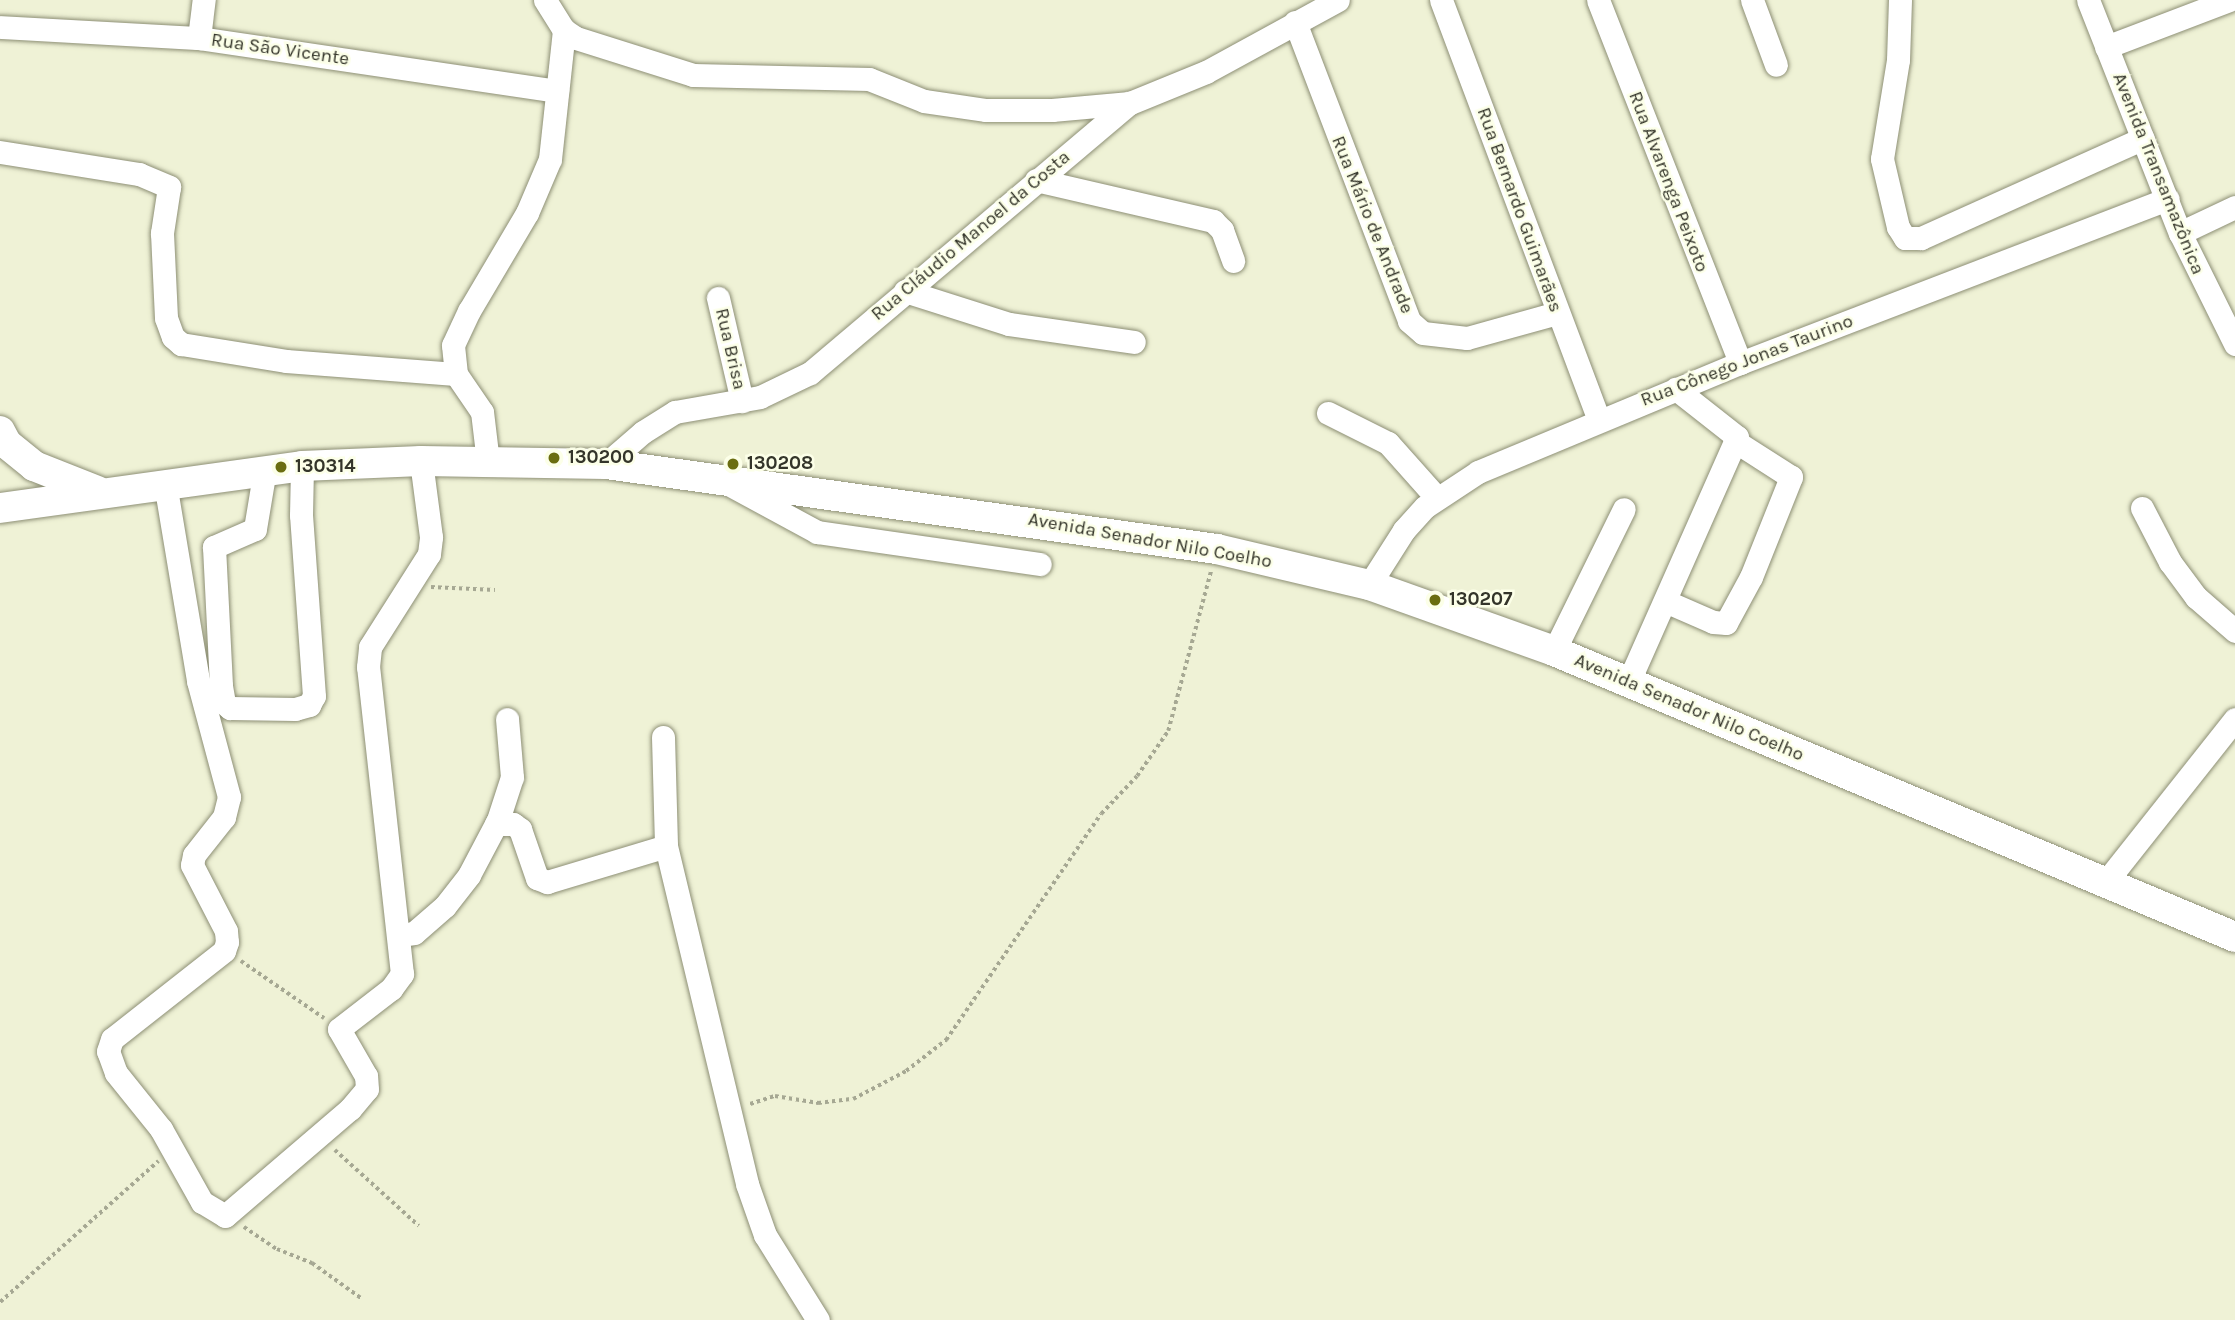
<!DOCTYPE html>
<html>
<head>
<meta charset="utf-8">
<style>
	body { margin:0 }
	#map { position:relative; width:2235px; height:1320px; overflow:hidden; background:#eff2d6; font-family:Karla,sans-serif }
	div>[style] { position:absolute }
	.path>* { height:3.5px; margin-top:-1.75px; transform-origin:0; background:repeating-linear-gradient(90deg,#a6a893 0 3.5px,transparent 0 7px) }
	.roads { filter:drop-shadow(0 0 2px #8d8f75) drop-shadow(0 0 2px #8d8f75) }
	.minor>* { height:23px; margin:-11.5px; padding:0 11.5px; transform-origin:11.5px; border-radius:11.5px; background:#fff }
	.major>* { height:30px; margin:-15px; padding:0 15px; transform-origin:15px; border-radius:15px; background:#fff }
	.dots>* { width:19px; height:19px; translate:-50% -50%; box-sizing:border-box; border:4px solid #fcffe8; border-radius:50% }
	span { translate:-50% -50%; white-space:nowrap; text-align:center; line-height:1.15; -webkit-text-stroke:5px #fcffe8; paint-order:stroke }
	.street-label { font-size:19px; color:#34352a }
	.poi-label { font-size:19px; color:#34352a; font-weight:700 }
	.left { translate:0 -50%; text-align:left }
</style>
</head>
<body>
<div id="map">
	<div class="path">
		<div style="left:431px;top:587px;width:64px;rotate:2.7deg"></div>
		<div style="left:241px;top:961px;width:101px;rotate:34.5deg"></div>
		<div style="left:750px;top:1104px;width:26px;rotate:-18deg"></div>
		<div style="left:775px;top:1096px;width:44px;rotate:9.2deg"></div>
		<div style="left:818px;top:1103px;width:35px;rotate:-7deg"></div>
		<div style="left:853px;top:1099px;width:60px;rotate:-27.8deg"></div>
		<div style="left:906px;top:1071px;width:51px;rotate:-37.8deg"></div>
		<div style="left:946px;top:1040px;width:274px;rotate:-55.6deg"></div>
		<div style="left:1101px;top:814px;width:52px;rotate:-46.5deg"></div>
		<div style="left:1137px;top:776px;width:55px;rotate:-55.4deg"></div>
		<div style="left:1168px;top:731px;width:166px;rotate:-75deg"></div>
		<div style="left:335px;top:1150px;width:113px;rotate:42.1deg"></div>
		<div style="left:244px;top:1227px;width:40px;rotate:34deg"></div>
		<div style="left:277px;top:1249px;width:38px;rotate:22deg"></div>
		<div style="left:312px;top:1263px;width:60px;rotate:35.5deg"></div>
		<div style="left:0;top:1302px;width:212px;rotate:-41.7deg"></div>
	</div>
	<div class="roads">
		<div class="minor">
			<div style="left:545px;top:0;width:36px;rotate:58deg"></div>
			<div style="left:564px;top:30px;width:14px;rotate:34deg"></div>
			<div style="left:576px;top:38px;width:123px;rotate:17.5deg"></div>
			<div style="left:693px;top:75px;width:176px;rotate:1.3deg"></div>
			<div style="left:869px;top:79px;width:59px;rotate:21.8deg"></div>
			<div style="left:924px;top:101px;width:63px;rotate:8.3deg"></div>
			<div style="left:986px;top:110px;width:66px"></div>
			<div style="left:1052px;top:110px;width:78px;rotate:-5.1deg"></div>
			<div style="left:1441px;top:0;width:449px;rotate:69.4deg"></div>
			<div style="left:1598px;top:0;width:390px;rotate:68.6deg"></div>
			<div style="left:1752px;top:0;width:69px;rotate:69.7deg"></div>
			<div style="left:1900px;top:0;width:60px;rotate:91.9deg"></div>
			<div style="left:1898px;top:60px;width:100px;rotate:99.2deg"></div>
			<div style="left:1882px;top:159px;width:70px;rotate:76.8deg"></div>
			<div style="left:1898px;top:227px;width:13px;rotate:58deg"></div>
			<div style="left:1905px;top:238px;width:16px"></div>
			<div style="left:1921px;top:238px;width:243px;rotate:-24.2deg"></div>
			<div style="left:2088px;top:0;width:251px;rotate:68.5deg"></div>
			<div style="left:2180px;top:233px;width:124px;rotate:63.6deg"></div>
			<div style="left:1295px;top:22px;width:320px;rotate:69.1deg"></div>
			<div style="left:1409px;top:321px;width:18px;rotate:41deg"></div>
			<div style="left:1423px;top:333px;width:44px;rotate:6.5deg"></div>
			<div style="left:1467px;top:338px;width:93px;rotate:-15.5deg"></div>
			<div style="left:0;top:27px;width:199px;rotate:3.2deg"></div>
			<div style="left:199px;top:38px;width:362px;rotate:8.4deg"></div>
			<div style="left:199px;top:38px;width:38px;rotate:-83deg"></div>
			<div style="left:2106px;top:47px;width:132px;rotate:-20.9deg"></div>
			<div style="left:0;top:152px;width:141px;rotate:9deg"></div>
			<div style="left:139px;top:174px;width:33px;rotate:23deg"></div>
			<div style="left:169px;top:187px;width:47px;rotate:98.7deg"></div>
			<div style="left:162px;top:233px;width:85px;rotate:87.3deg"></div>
			<div style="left:166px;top:318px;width:20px;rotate:70deg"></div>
			<div style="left:173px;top:337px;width:11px;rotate:41deg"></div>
			<div style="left:181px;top:344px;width:106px;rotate:9.2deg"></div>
			<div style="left:286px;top:361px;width:170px;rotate:4.4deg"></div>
			<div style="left:1036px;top:180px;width:182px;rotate:13deg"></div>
			<div style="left:1213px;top:221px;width:13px;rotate:45deg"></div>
			<div style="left:1222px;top:230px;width:33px;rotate:70deg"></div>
			<div style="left:2180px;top:233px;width:61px;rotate:-25.3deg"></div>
			<div style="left:905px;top:291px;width:109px;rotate:17.6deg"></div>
			<div style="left:1009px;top:324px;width:126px;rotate:8.2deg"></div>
			<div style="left:718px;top:298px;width:106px;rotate:76.9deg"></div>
			<div style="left:1328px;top:413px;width:67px;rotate:26.6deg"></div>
			<div style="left:1388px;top:443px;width:74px;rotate:48.3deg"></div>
			<div style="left:488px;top:462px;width:50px;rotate:-96.8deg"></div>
			<div style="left:482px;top:412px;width:46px;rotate:-124.4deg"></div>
			<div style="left:456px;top:374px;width:29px;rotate:-96deg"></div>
			<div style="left:453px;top:345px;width:38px;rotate:-65deg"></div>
			<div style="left:469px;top:311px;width:114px;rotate:-59.4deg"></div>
			<div style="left:527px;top:213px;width:59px;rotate:-66.9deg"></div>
			<div style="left:550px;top:159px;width:130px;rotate:-83.8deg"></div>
			<div style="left:606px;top:464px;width:49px;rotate:-40.9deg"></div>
			<div style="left:643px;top:432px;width:38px;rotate:-32deg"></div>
			<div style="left:675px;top:412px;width:86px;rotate:-10deg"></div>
			<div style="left:760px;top:397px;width:55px;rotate:-25.6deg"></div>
			<div style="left:810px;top:373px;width:419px;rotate:-40.2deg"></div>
			<div style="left:1130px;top:103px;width:82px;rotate:-22.2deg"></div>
			<div style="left:1206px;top:72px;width:150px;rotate:-28.6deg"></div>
			<div style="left:265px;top:469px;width:61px;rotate:99.5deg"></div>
			<div style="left:255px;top:529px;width:45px;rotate:156.3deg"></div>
			<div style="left:214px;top:547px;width:139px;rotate:87.1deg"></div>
			<div style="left:221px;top:686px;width:17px;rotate:80deg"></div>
			<div style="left:224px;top:703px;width:8px;rotate:40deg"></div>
			<div style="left:230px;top:708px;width:65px;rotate:0.9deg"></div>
			<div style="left:295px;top:709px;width:15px;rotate:-16deg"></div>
			<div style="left:309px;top:705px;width:10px;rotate:-61deg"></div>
			<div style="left:314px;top:696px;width:181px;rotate:-94.1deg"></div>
			<div style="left:301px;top:515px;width:49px;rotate:-88.8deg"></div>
			<div style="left:165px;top:483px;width:201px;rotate:80.5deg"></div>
			<div style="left:198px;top:681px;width:120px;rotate:75deg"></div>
			<div style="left:229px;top:797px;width:21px;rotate:104deg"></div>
			<div style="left:224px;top:817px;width:48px;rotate:128.3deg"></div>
			<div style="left:194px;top:855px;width:10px;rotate:101deg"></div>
			<div style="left:192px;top:865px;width:74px;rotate:62.7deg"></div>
			<div style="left:226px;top:931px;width:11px;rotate:85deg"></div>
			<div style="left:227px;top:942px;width:9px;rotate:108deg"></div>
			<div style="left:224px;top:951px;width:142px;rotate:141.8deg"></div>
			<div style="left:112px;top:1039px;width:13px;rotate:108deg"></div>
			<div style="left:108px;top:1051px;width:23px;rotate:70deg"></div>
			<div style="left:116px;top:1073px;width:72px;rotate:51.2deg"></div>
			<div style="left:161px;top:1129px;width:84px;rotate:60.7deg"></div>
			<div style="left:202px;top:1202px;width:27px;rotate:31deg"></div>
			<div style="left:225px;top:1216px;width:165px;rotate:-40.6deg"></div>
			<div style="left:350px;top:1109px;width:26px;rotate:-50deg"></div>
			<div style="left:367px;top:1089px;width:13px;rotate:-94deg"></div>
			<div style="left:366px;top:1076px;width:54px;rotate:-119.9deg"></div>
			<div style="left:339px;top:1029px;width:66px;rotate:-37.6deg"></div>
			<div style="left:391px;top:989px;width:19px;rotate:-54deg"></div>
			<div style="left:402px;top:974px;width:309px;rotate:-96.3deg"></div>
			<div style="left:368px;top:667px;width:20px;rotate:-84deg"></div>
			<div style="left:370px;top:647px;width:110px;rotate:-57.6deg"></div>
			<div style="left:429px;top:554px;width:17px;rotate:-83deg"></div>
			<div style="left:431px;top:537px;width:77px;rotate:-97.5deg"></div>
			<div style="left:732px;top:486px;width:97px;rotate:28.4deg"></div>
			<div style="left:817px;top:532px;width:225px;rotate:8.2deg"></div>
			<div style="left:2142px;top:508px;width:61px;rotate:62.6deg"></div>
			<div style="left:2170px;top:562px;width:44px;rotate:53.4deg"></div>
			<div style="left:2196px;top:597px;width:52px;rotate:41.1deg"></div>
			<div style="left:1369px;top:585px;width:65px;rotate:-57.5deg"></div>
			<div style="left:1404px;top:530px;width:31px;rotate:-48deg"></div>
			<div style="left:1425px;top:507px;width:64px;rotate:-33.4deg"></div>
			<div style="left:1478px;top:472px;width:284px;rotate:-22.6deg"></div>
			<div style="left:1740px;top:363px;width:458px;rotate:-21deg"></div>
			<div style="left:1665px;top:601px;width:52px;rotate:23.6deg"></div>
			<div style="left:1713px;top:622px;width:13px;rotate:4deg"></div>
			<div style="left:1726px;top:623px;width:52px;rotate:-61.5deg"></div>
			<div style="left:1751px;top:577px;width:108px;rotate:-68.2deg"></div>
			<div style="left:1791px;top:477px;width:67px;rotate:-147.3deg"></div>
			<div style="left:1554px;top:651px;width:158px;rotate:-63.8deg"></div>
			<div style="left:1628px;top:683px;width:269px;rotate:-66.1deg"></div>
			<div style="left:1737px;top:437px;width:78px;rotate:-141.8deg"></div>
			<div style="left:663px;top:737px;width:109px;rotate:88.4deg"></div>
			<div style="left:666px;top:846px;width:348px;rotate:76.5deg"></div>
			<div style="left:747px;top:1184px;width:54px;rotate:70.6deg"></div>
			<div style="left:765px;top:1235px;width:100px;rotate:58.1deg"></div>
			<div style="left:496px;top:824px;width:17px"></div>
			<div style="left:513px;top:824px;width:9px;rotate:36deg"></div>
			<div style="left:520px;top:829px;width:52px;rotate:70.9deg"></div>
			<div style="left:537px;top:878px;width:11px;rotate:22deg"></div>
			<div style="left:547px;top:882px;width:124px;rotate:-16.8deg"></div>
			<div style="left:2105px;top:883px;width:209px;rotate:-51.6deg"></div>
			<div style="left:400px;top:935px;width:14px;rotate:-8deg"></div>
			<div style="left:414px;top:933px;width:41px;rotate:-41.1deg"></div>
			<div style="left:445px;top:906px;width:39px;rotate:-52deg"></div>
			<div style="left:469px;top:875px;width:62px;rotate:-62.2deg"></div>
			<div style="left:498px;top:820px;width:45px;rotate:-72deg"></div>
			<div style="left:512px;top:777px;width:58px;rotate:-94.9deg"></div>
		</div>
		<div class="major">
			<div style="left:0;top:431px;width:15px;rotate:62deg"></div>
			<div style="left:7px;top:444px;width:35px;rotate:39deg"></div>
			<div style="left:34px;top:466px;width:68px;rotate:21.6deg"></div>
			<div style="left:0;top:508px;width:305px;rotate:-7.9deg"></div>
			<div style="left:302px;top:466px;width:119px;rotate:-2.4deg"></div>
			<div style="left:421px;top:461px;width:185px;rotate:0.9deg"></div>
			<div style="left:606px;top:464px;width:617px;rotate:7.92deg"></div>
			<div style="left:1217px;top:549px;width:156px;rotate:13.3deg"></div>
			<div style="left:1369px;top:585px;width:196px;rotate:19.6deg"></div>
			<div style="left:1554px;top:651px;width:739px;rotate:22.78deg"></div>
		</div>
	</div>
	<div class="dots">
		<div style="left:554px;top:458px;background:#6a6d10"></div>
		<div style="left:733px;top:464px;background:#6a6d10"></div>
		<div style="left:281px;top:467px;background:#6a6d10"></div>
		<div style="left:1435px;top:600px;background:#6a6d10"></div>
	</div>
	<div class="street-label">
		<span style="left:280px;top:50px;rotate:8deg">Rua São Vicente</span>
		<span style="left:2158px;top:174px;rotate:68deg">Avenida Transamazônica</span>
		<span style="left:1668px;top:182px;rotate:69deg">Rua Alvarenga Peixoto</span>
		<span style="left:1519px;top:210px;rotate:70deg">Rua Bernardo Guimarães</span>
		<span style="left:1372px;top:225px;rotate:68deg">Rua Mário de Andrade</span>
		<span style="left:971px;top:236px;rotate:-40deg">Rua Cláudio Manoel da Costa</span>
		<span style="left:730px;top:349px;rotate:77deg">Rua Brisa</span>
		<span style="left:1747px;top:361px;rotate:-21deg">Rua Cônego Jonas Taurino</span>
		<span style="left:1150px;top:541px;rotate:10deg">Avenida Senador Nilo Coelho</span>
		<span style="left:1689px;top:708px;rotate:23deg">Avenida Senador Nilo Coelho</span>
	</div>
	<div class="poi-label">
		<span class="left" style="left:568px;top:458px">130200</span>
		<span class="left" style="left:747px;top:464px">130208</span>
		<span class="left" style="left:295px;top:467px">130314</span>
		<span class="left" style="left:1449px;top:600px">130207</span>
	</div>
</div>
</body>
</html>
